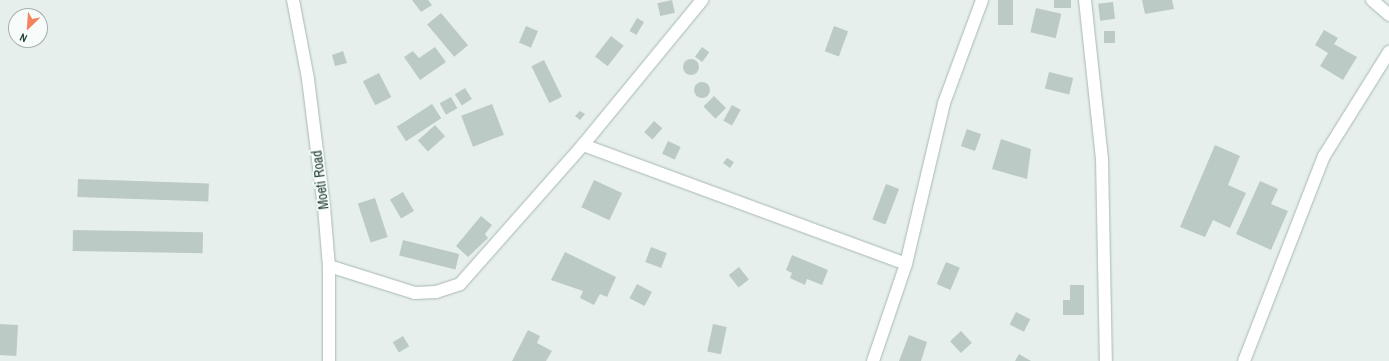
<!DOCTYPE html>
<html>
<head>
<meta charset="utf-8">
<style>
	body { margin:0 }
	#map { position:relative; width:1389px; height:361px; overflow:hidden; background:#e6efeb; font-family:"Archivo Narrow",sans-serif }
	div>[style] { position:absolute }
	.building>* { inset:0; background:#bbcac4; transform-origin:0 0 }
	.round { border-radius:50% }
	.roads { filter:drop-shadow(0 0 1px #a8b8b2) drop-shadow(0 0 1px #a8b8b2) }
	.street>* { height:12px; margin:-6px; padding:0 6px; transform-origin:6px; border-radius:6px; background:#fff }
	.secondary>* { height:12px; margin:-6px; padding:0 6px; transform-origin:6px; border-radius:6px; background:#fff }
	span { translate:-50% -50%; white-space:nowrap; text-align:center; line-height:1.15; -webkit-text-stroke:3.5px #f7fbf9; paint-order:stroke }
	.street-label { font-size:14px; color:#24423a }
	.north { position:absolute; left:8px; top:8px; width:40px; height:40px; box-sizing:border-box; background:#f7fbf9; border:1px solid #a3b1ad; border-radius:50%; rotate:205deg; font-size:11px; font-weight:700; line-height:16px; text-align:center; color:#24423a }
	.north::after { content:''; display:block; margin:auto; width:14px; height:18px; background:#f4845f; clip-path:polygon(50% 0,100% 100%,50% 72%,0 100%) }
</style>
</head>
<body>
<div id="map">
	<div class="building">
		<div style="clip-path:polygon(412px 0,428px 0,432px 5px,421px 12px)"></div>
		<div style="left:672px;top:0;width:13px;height:15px;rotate:77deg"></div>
		<div style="left:998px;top:0;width:15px;height:25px"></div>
		<div style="left:1054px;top:0;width:17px;height:8px"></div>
		<div style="clip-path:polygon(1142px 0,1172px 0,1174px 9px,1145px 14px)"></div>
		<div style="left:1113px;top:2px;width:17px;height:15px;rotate:83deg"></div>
		<div style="left:1036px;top:8px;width:26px;height:25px;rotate:13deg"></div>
		<div style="left:441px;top:13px;width:42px;height:18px;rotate:50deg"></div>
		<div style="left:637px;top:18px;width:8px;height:15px;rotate:30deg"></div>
		<div style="left:526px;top:26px;width:13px;height:18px;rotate:23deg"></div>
		<div style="left:834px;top:26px;width:15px;height:27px;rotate:20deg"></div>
		<div style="clip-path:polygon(1324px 30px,1338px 38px,1334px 44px,1357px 57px,1343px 80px,1320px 66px,1328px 53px,1315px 45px)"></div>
		<div style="left:1104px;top:31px;width:11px;height:12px"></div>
		<div style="left:611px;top:36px;width:16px;height:26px;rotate:38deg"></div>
		<div style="clip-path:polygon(435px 47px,446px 62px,420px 80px,404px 57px,413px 51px,419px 58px)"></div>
		<div style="left:702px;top:47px;width:9px;height:12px;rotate:36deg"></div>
		<div style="clip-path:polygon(343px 51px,347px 63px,335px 66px,332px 55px)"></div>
		<div class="round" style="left:683px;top:59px;width:16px;height:16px"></div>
		<div style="left:544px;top:60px;width:41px;height:14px;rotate:64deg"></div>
		<div style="left:1049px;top:72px;width:25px;height:17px;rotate:14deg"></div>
		<div style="left:379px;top:73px;width:27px;height:18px;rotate:63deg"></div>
		<div class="round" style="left:694px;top:82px;width:16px;height:16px"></div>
		<div style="left:465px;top:88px;width:13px;height:12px;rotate:58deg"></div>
		<div style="left:714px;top:96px;width:17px;height:15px;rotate:45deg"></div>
		<div style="left:451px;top:97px;width:13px;height:13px;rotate:61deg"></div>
		<div style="left:432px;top:104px;width:17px;height:42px;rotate:57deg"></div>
		<div style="left:492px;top:104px;width:33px;height:33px;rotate:69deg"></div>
		<div style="left:732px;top:105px;width:10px;height:18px;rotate:29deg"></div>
		<div style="clip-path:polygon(580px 111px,585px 114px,580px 120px,575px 116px)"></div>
		<div style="left:654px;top:121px;width:11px;height:15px;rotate:41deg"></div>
		<div style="left:435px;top:125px;width:15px;height:23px;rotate:48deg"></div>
		<div style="left:967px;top:129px;width:15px;height:18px;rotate:20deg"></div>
		<div style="clip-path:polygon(1001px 139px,1031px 149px,1027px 179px,992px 169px)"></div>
		<div style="left:668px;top:141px;width:14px;height:14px;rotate:25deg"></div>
		<div style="clip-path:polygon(1215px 145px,1240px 156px,1228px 185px,1246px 193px,1230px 228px,1213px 220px,1205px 237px,1180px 227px)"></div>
		<div style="clip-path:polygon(727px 158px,734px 162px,730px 168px,723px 163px)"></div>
		<div style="left:78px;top:179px;width:131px;height:18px;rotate:2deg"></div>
		<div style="left:594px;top:180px;width:31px;height:30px;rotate:25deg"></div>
		<div style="clip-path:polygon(1260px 181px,1278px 189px,1271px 204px,1288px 211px,1271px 250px,1236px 234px)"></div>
		<div style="left:886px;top:184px;width:14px;height:38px;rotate:21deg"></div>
		<div style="left:403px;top:192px;width:22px;height:15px;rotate:60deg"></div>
		<div style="left:375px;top:198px;width:41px;height:18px;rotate:72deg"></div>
		<div style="clip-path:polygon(481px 216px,492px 225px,485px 234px,488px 238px,468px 257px,456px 246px)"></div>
		<div style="left:73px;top:230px;width:130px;height:21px;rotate:1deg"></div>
		<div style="left:403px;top:240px;width:58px;height:16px;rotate:14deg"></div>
		<div style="left:651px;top:247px;width:17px;height:16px;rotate:21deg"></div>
		<div style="clip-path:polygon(565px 252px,616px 277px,607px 297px,600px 294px,594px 305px,580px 298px,583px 291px,551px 280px)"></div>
		<div style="clip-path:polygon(792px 255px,828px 270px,822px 285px,807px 279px,805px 285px,790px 278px,792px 273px,786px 270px)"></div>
		<div style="left:946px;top:262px;width:15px;height:24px;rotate:23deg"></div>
		<div style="left:739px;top:267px;width:16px;height:13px;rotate:52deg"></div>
		<div style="left:637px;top:284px;width:17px;height:16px;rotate:28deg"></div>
		<div style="clip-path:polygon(1070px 285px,1084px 285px,1084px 315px,1063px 315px,1063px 300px,1070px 300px)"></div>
		<div style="left:1016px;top:312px;width:16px;height:14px;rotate:27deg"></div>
		<div style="left:0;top:324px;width:18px;height:31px;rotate:3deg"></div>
		<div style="left:713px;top:324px;width:14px;height:28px;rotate:12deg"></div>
		<div style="clip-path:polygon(528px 330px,540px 336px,537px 343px,552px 351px,546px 361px,512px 361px)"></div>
		<div style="left:961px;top:331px;width:16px;height:15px;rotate:47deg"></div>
		<div style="clip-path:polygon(909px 335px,927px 342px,921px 361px,899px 361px)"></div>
		<div style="left:403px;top:336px;width:12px;height:12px;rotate:59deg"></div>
		<div style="clip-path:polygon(1019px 354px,1031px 361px,1015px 361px)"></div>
	</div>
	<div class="roads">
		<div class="street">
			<div style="left:1085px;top:0;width:160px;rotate:83.9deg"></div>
			<div style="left:1102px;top:159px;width:202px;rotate:88.9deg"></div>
			<div style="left:1372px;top:0;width:23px;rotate:41deg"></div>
			<div style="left:583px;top:145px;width:344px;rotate:20.2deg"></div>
			<div style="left:329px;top:266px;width:90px;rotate:17.4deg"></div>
			<div style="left:415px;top:293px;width:21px;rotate:-3deg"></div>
			<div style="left:436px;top:292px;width:25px;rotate:-18deg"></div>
			<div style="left:460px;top:284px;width:186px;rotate:-48.5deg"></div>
			<div style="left:583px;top:145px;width:188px;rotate:-50.6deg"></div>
			<div style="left:873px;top:361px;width:102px;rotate:-71.2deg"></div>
			<div style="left:906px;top:264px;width:165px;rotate:-76.7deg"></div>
			<div style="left:944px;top:103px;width:110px;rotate:-69.7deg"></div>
			<div style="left:1244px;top:361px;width:220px;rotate:-68.7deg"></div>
			<div style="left:1324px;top:156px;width:123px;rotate:-58deg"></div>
		</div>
		<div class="secondary">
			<div style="left:293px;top:0;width:80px;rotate:79.2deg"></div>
			<div style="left:308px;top:79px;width:129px;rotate:82.9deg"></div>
			<div style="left:324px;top:207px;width:59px;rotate:85.2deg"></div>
			<div style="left:329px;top:266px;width:95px;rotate:90deg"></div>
		</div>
	</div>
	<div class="street-label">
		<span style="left:320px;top:180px;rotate:-97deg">Moeti Road</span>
	</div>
	<div class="north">N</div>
</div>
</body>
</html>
